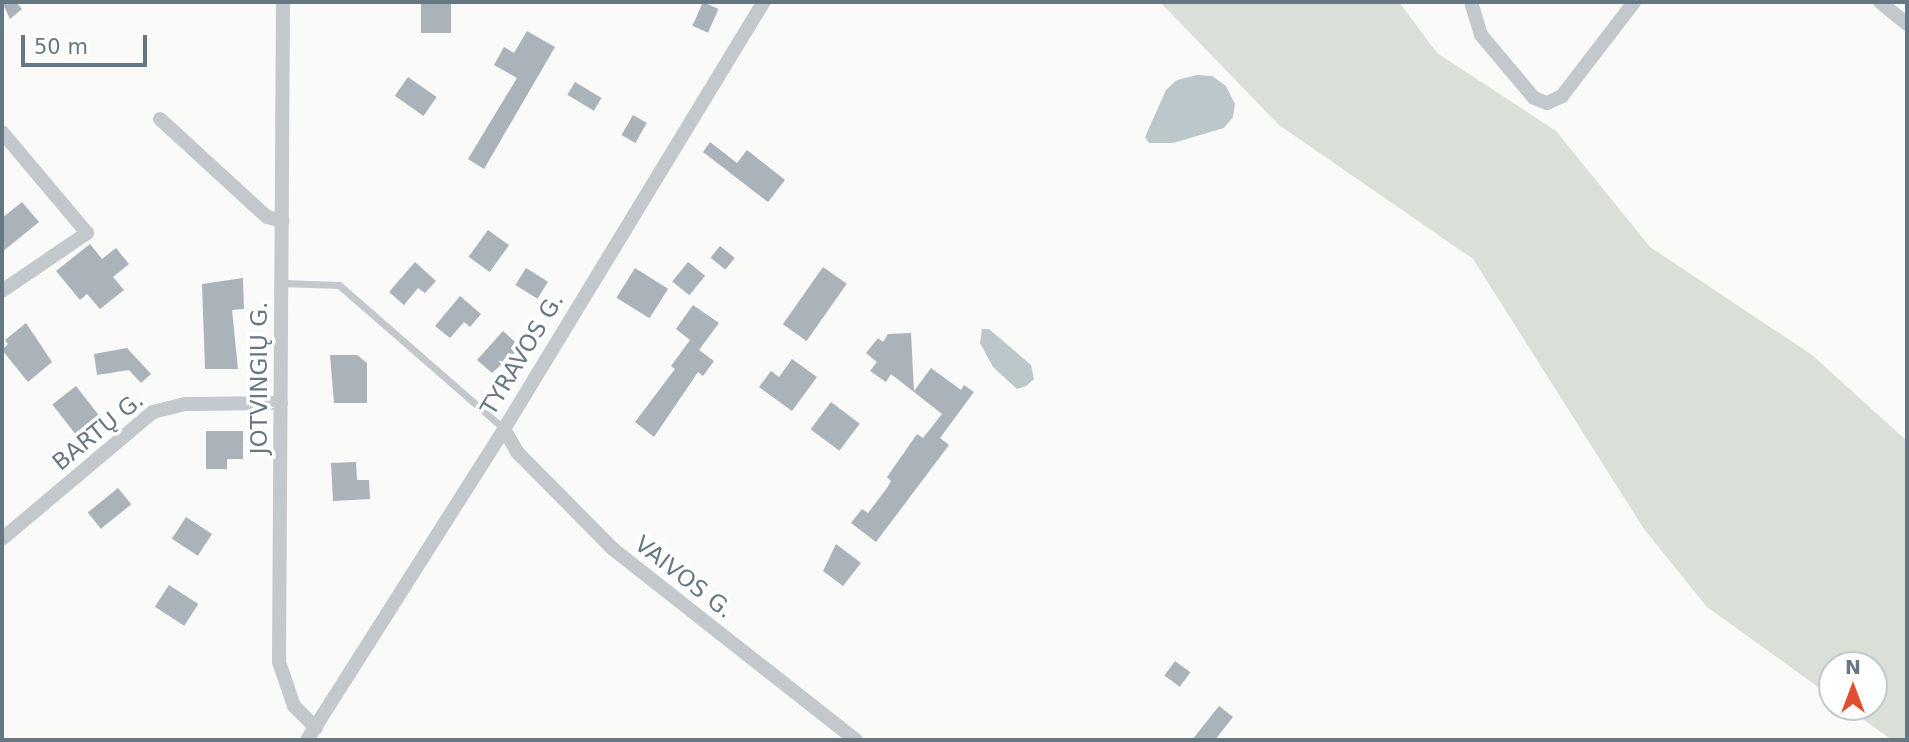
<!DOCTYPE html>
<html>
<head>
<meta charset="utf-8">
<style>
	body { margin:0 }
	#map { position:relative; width:1909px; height:742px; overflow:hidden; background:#fafaf8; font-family:"DejaVu Sans",sans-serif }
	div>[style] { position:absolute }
	.green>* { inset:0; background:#dadfd7 }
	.water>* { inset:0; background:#bbc7cb }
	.building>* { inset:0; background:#aab3b9; transform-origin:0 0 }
	.service>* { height:7px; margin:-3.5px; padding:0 3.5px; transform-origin:3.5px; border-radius:3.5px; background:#c3c8cc }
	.minor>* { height:14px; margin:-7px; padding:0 7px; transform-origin:7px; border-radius:7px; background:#c3c8cc }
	span { translate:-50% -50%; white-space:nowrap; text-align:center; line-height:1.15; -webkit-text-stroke:7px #fff; paint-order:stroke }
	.street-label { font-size:23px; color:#657783 }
	.frame { position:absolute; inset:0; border:4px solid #657783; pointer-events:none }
	.north { position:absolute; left:1818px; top:651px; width:70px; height:70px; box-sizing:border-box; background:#fff; border:2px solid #c1c9cd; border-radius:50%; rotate:0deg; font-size:19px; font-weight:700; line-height:28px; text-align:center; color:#657783 }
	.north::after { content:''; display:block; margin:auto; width:24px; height:32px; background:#e34e2e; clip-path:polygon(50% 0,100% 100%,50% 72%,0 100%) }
	.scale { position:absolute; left:21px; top:35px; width:126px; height:32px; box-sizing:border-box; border:4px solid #657783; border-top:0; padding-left:9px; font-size:21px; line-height:24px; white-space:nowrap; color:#657783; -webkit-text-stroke:5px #fff; paint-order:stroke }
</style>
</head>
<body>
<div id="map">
	<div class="green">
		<div style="clip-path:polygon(1160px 2px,1399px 2px,1437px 53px,1556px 131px,1650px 247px,1812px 355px,1907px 441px,1907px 740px,1892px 740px,1846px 707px,1874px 707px,1874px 665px,1832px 665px,1832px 697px,1707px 607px,1644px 529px,1473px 259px,1279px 125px)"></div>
	</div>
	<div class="water">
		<div style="clip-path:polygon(1197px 75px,1212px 76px,1226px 86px,1235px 104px,1233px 117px,1224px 128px,1173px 143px,1149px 143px,1145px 137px,1166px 90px,1177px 80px)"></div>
		<div style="clip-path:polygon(982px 329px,989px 329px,1031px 365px,1034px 379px,1026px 386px,1017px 389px,993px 367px,980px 343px)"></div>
	</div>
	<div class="building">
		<div style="clip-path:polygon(2px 2px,16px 2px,22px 9px,10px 19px)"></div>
		<div style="left:421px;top:2px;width:30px;height:31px"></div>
		<div style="left:703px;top:2px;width:17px;height:26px;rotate:24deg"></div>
		<div style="clip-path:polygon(527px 31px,555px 47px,484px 169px,468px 159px,517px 78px,494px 65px,504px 47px,514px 53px)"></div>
		<div style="left:408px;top:77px;width:35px;height:23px;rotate:35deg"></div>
		<div style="left:575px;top:82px;width:31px;height:15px;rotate:31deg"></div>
		<div style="left:633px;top:115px;width:16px;height:23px;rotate:30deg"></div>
		<div style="clip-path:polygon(710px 142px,737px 163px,747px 150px,785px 180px,768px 202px,703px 152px)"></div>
		<div style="clip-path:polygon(22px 202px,39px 222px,2px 252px,2px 218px)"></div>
		<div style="left:488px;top:230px;width:26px;height:33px;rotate:36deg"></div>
		<div style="clip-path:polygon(90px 244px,102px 259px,116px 248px,129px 264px,113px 277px,124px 290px,100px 309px,87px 294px,80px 300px,56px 271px)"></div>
		<div style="left:720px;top:246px;width:19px;height:15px;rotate:39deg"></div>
		<div style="clip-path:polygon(415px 262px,436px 281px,425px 293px,418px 288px,404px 305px,389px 292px)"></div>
		<div style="left:688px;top:262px;width:22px;height:25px;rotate:39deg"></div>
		<div style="left:823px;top:267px;width:29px;height:70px;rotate:35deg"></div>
		<div style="left:526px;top:268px;width:26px;height:20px;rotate:32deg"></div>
		<div style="left:635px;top:268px;width:39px;height:35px;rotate:32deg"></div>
		<div style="clip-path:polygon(243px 278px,244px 309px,232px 310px,238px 369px,205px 369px,202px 284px)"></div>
		<div style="clip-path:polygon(460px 296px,481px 314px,470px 327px,464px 322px,450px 338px,435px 326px)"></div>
		<div style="clip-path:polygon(693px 305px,719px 323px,699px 350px,714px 361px,703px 376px,698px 372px,654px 437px,635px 422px,675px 369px,671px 366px,690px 340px,676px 329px)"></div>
		<div style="clip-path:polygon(26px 323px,52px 362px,28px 382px,2px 350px,8px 344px,5px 340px)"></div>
		<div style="clip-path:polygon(503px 331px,521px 347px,492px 373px,477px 360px)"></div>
		<div style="clip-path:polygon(911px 333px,914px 391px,931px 368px,961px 390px,964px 385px,974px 392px,940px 438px,949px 445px,876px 542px,851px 523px,862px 509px,868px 513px,887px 488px,891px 481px,887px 477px,917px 434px,923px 438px,942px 414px,891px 374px,886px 382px,870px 371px,877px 362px,866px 353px,878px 338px,883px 342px,888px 334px)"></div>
		<div style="clip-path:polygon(127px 348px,151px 374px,141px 383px,129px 370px,97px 375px,94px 354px)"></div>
		<div style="clip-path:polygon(330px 355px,357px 355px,367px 363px,367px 403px,334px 403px)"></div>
		<div style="clip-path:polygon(792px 359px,817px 377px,792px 411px,759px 387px,771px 371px,779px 377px)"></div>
		<div style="left:76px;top:386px;width:39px;height:30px;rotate:52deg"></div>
		<div style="left:831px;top:402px;width:36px;height:34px;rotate:37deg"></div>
		<div style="clip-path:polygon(206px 431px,243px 431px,243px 459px,227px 459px,227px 469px,206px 469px)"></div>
		<div style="clip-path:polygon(356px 462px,357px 480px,369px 480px,370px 499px,333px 501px,331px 463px)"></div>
		<div style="left:118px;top:488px;width:21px;height:39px;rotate:51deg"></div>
		<div style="left:186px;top:517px;width:31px;height:26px;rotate:33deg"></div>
		<div style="clip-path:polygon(836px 544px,861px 563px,843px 586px,823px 571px)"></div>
		<div style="left:169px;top:585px;width:35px;height:26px;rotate:33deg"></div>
		<div style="left:1175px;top:661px;width:19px;height:18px;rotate:36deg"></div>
		<div style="clip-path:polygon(1219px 706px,1233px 717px,1215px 740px,1192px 740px)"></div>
	</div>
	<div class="service">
		<div style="left:282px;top:283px;width:57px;rotate:2deg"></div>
		<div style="left:339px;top:285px;width:219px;rotate:41.1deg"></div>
	</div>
	<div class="minor">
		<div style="left:283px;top:2px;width:660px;rotate:90.35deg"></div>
		<div style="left:279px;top:662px;width:46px;rotate:71.2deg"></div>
		<div style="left:294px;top:706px;width:31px;rotate:45deg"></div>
		<div style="left:1471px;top:2px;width:34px;rotate:73deg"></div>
		<div style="left:1481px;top:35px;width:82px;rotate:49.9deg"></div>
		<div style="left:1534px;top:98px;width:14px;rotate:21deg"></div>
		<div style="left:1547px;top:103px;width:17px;rotate:-25deg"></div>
		<div style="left:1562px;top:96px;width:118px;rotate:-52.5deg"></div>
		<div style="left:1880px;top:2px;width:35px;rotate:39deg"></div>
		<div style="left:160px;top:119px;width:145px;rotate:42.5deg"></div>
		<div style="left:267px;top:217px;width:16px;rotate:14deg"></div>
		<div style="left:2px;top:132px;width:132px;rotate:49.9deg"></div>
		<div style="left:87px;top:233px;width:103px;rotate:145.7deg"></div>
		<div style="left:504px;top:429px;width:28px;rotate:60deg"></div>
		<div style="left:518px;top:453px;width:135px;rotate:45.3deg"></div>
		<div style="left:613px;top:549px;width:309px;rotate:38.2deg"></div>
		<div style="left:2px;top:539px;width:197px;rotate:-40.1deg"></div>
		<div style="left:153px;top:412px;width:34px;rotate:-14deg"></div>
		<div style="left:186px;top:404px;width:95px;rotate:-0.6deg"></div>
		<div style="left:307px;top:740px;width:368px;rotate:-57.6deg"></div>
		<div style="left:504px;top:429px;width:500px;rotate:-58.7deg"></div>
	</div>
	<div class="street-label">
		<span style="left:522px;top:354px;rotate:-59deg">TYRAVOS G.</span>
		<span style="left:259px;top:378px;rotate:-90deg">JOTVINGIŲ G.</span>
		<span style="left:98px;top:431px;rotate:-39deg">BARTŲ G.</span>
		<span style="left:684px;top:577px;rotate:38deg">VAIVOS G.</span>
	</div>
	<div class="frame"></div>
	<div class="north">N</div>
	<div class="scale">50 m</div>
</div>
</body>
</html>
